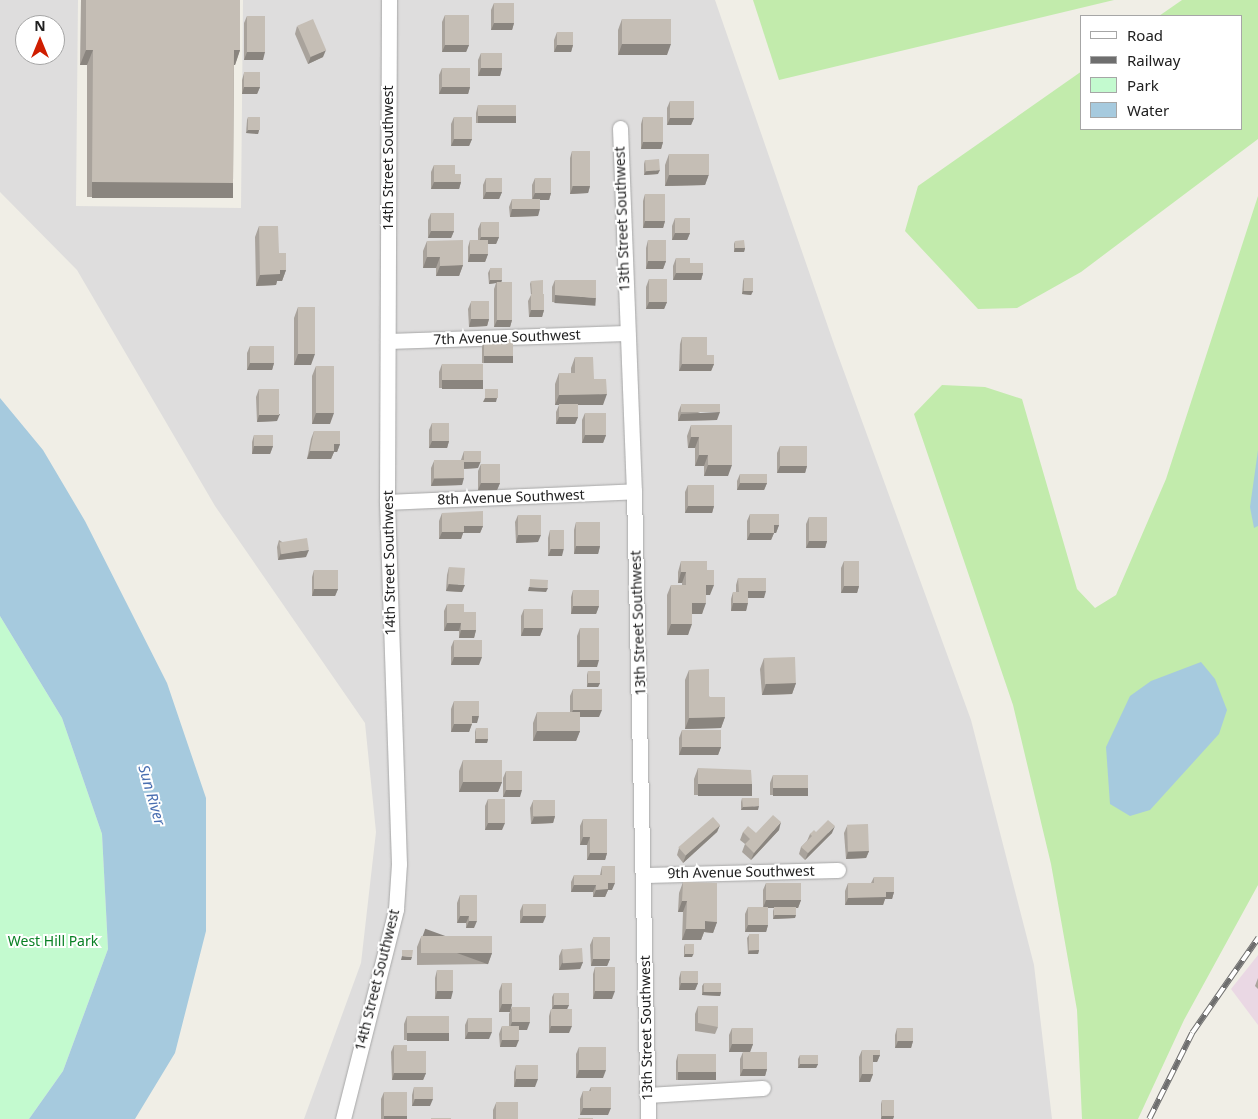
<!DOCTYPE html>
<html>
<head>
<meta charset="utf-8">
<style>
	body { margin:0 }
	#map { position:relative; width:1258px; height:1119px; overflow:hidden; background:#f0eee6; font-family:"Noto Sans",sans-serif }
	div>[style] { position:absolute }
	.residential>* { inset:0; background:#dedddd }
	.industrial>* { inset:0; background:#ead8e4 }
	.grass>* { inset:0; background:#c2ebac }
	.park>* { inset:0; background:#c3facf }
	.water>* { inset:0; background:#a6cade }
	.roads { filter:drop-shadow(0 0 1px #a7a7a7) drop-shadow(0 0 1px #a7a7a7) }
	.minor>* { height:15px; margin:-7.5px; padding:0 7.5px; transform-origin:7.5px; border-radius:7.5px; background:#fff }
	.rail>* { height:5.5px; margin-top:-2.75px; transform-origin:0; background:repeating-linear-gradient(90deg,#fff 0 11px,#6e6e6e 0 22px); box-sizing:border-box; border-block:1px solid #6e6e6e }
	.wall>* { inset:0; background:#a9a39c }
	.shaded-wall>* { inset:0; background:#8a857f; transform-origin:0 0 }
	.building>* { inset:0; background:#c5beb5; transform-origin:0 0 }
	span { translate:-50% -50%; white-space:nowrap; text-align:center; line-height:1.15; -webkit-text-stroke:4px #fff; paint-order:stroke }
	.street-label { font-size:14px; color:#202020 }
	.park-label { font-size:14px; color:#0a8125 }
	.water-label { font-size:15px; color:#4a6fb1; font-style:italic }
	.legend { position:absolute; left:1080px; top:15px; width:162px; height:115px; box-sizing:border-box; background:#fff; border:1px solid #a6a6a6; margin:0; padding:6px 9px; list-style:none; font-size:15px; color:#202020 }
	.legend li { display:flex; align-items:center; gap:10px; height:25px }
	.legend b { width:25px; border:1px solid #a6a6a6 }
	.north { position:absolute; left:15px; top:15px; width:50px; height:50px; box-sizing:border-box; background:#fff; border:1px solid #a6a6a6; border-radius:50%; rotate:0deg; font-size:14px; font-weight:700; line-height:20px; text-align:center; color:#202020 }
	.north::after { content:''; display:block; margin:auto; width:18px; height:22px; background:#cf1d00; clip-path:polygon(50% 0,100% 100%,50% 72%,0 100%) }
</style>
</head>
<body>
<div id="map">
	<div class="residential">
		<div style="clip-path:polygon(evenodd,0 0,78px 0,76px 206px,241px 208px,243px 0,715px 0,835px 347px,971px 720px,1034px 965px,1052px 1119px,304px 1119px,361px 963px,376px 832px,365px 723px,215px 506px,77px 270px,0 192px,0 0,25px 25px,55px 25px,55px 55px,25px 55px,25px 25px)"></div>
	</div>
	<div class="industrial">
		<div style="clip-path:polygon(1258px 955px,1258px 1025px,1231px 989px)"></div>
	</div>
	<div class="grass">
		<div style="clip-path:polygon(753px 0,1114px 0,779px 80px)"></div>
		<div style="clip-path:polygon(1182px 0,1258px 0,1258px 139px,1081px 272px,1017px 308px,978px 309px,905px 231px,918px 186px,1082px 71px,1082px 129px,1242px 129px,1242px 16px,1159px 16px)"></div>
		<div style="clip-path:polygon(1258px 196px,1258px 885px,1184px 1020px,1138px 1119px,1082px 1119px,1077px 1010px,1051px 864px,1013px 705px,914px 414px,942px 385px,985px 387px,1022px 399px,1077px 589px,1095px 608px,1116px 595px,1166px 479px)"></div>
	</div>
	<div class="park">
		<div style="clip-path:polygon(0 616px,62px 718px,102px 834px,108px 949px,63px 1071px,29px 1119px,0 1119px)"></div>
	</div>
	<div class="water">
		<div style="clip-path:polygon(0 398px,43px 450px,85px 521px,167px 683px,206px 798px,206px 931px,175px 1053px,135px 1119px,29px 1119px,63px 1071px,108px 949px,102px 834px,62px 718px,0 616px)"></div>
		<div style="clip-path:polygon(1258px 450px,1258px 526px,1254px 528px,1250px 507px)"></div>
		<div style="clip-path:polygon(1201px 662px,1215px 679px,1227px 710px,1219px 734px,1150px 810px,1130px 816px,1110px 804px,1106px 747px,1130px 696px,1151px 681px)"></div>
	</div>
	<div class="roads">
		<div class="minor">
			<div style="left:620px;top:128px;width:363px;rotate:87.8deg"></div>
			<div style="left:634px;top:491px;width:628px;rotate:88.72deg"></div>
			<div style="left:388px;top:341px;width:238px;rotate:-1.9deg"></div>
			<div style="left:387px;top:502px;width:247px;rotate:-2.5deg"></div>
			<div style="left:644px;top:875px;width:194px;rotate:-1.5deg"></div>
			<div style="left:647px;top:1095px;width:116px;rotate:-3.5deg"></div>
			<div style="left:343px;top:1119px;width:217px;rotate:-75.8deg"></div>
			<div style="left:396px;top:909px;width:45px;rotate:-86.2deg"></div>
			<div style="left:399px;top:864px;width:362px;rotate:-91.9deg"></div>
			<div style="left:387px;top:502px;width:502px;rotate:-89.77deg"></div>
		</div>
	</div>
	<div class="rail">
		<div style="left:1149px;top:1119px;width:96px;rotate:-63.4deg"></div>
		<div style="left:1192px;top:1033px;width:116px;rotate:-55.2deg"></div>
	</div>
	<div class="wall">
		<div style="clip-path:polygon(81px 0,240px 0,240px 50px,235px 65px,234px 65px,233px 183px,228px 197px,87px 197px,87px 65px,80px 65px)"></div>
		<div style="clip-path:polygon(494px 3px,514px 23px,512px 30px,491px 30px,491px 10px)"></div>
		<div style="clip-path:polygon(445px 15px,469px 45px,466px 52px,442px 52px,442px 22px)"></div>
		<div style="clip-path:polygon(247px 16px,263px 60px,244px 60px,244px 23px)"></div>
		<div style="clip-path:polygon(622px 19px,667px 55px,618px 55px,618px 30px)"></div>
		<div style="clip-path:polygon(297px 26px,323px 57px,308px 64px,295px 34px)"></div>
		<div style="clip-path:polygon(557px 32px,573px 45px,571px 52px,554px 52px,554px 40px)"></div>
		<div style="clip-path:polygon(481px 53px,502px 68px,500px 76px,478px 76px,478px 60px)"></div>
		<div style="clip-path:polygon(442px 68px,470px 87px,468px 94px,439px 94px,439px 75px)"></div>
		<div style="clip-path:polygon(244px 73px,260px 87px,257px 94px,242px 94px,242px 80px)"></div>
		<div style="clip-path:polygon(670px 101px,694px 118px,691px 125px,667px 125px,667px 108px)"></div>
		<div style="clip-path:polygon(478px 105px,516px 116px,514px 123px,476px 123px,476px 113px)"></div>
		<div style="clip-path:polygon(248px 117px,259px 130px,258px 134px,246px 133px,247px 120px)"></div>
		<div style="clip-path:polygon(454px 117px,472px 139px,469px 146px,451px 146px,451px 124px)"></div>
		<div style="clip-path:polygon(643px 117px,663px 142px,661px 149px,641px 149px,641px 124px)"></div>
		<div style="clip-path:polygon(572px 151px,590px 186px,588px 193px,570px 194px,570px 158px)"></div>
		<div style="clip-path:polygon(669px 154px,709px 174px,705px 185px,665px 186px,665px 165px)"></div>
		<div style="clip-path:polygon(645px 160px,658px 174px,644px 175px,644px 164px)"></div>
		<div style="clip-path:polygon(434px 165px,455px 174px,461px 182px,459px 189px,431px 189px,431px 172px)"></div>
		<div style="clip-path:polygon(486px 178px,502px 192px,499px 199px,483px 199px,483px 185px)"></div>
		<div style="clip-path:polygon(535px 178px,551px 193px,549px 200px,540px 200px,538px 216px,510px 217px,509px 207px,512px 199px,532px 199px,532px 185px)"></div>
		<div style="clip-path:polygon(645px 194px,665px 221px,663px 228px,643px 228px,643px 201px)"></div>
		<div style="clip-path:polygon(431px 213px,454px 231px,451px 238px,428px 238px,428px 220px)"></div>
		<div style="clip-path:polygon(675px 218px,690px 233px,687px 240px,672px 240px,672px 226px)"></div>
		<div style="clip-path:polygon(481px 222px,499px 237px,496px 244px,488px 244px,488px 254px,485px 262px,468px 262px,468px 247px,470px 240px,478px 240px,478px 229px)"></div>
		<div style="clip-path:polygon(259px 226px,279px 253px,286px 270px,282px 281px,277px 281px,276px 285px,256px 286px,255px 237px)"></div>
		<div style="clip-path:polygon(648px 240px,666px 261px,663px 269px,646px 269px,646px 248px)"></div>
		<div style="clip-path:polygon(427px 241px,463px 265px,459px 276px,436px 276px,436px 268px,423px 268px,423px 251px)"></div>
		<div style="clip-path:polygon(735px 241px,745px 248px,744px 252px,734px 252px,734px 244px)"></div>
		<div style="clip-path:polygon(676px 258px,690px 263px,703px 273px,701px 280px,673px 280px,673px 266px)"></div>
		<div style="clip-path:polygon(490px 269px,502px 280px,501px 282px,512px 320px,510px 327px,494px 327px,494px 289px,496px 283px,489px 284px,488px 273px)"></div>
		<div style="clip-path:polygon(744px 278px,753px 291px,751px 295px,742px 294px,743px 281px)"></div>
		<div style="clip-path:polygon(649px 279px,667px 302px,664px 309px,646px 309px,646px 287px)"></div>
		<div style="clip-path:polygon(555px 280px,593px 305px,552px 302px,552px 287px)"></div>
		<div style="clip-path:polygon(531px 281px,544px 310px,542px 317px,529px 317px,528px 301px,531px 295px,530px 284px)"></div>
		<div style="clip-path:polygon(471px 302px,489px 319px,487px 326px,469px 327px,468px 309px)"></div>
		<div style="clip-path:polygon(298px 307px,311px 365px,294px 365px,294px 318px)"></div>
		<div style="clip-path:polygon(682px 337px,707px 355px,714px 364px,711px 371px,679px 371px,680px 344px)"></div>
		<div style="clip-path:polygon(484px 339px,513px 356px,511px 363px,482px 363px,482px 347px)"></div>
		<div style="clip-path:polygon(250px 346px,274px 363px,272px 370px,247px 370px,247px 353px)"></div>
		<div style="clip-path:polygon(575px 357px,594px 379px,603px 405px,578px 405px,578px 417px,575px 424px,556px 424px,556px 412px,559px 405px,555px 405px,555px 384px,559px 373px,571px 373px,571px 368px)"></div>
		<div style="clip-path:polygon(442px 364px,483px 380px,480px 388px,439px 388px,439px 372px)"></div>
		<div style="clip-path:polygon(316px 366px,330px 424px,312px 424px,312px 376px)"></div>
		<div style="clip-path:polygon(259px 389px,277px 421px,257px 422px,256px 397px)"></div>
		<div style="clip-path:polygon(681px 405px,717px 420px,678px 421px,678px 413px)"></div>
		<div style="clip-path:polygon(585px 413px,606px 435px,603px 443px,582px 443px,582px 420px)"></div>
		<div style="clip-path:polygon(432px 423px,449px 441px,447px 448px,429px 448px,429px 430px)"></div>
		<div style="clip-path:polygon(691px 425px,728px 476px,704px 476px,704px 466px,695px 466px,695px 448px,688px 448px,687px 436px)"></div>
		<div style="clip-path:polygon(314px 431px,340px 444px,337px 452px,334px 452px,331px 459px,307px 459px,311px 439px)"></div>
		<div style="clip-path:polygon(254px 435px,273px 446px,270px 454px,252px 454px,252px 442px)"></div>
		<div style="clip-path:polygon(780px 446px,807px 466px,805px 473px,777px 473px,777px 453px)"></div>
		<div style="clip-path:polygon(464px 451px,478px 468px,464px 469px,462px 485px,431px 486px,431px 468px,434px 461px,461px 460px)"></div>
		<div style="clip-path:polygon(481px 464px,500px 483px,497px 490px,478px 490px,478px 471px)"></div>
		<div style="clip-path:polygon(740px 474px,767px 483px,764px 490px,737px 490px,737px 481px)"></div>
		<div style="clip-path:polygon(688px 485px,714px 506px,712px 513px,685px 513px,685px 492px)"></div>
		<div style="clip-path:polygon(442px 513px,483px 526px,480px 533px,463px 533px,461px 539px,439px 539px,439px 521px)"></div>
		<div style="clip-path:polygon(750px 514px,779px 525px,776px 533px,774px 533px,771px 540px,747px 540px,747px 521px)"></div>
		<div style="clip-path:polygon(518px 515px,538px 542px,516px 543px,515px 522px)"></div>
		<div style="clip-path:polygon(809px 517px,827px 541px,825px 548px,806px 548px,806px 524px)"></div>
		<div style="clip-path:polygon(576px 522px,600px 546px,598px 554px,574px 554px,574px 530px)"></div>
		<div style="clip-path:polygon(550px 530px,562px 556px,548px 556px,548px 538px)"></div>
		<div style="clip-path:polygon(279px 540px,306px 557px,278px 560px,277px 547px)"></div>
		<div style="clip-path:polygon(681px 561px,707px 570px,710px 595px,706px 595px,702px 614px,692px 614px,688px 635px,667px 635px,667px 595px,671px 585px,682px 585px,682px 583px,678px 583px,678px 572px)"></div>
		<div style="clip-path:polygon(844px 561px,859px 586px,857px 593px,841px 593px,841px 568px)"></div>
		<div style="clip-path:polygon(449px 567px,462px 592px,446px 591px,447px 575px)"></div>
		<div style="clip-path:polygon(314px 570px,338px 589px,335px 596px,312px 596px,312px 577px)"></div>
		<div style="clip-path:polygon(738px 578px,764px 598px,748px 598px,746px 611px,731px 611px,731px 599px,733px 592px,736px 592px,736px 585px)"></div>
		<div style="clip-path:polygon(573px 590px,599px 606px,596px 614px,571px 614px,571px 597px)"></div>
		<div style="clip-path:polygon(447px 604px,464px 612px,476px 630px,474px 638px,459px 638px,459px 631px,444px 631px,444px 611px)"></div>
		<div style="clip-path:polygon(524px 609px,543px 628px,540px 636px,521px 636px,521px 616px)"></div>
		<div style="clip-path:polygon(580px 628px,597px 667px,577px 667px,577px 636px)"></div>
		<div style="clip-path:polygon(454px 640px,479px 665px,451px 665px,451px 647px)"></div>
		<div style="clip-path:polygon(764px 658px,796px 683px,792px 694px,762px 695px,760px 669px)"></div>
		<div style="clip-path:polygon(689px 670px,725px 717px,721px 728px,685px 729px,685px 680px)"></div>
		<div style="clip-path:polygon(588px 671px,600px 683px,598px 687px,587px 687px,587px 675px)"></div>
		<div style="clip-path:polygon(573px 689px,599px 717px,580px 717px,580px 731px,576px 741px,533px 741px,533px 723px,537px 712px,570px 712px,570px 696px)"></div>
		<div style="clip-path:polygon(454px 701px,477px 723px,472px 723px,469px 732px,451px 732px,451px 709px)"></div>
		<div style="clip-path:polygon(476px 728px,488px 739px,487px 743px,475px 743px,475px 732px)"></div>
		<div style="clip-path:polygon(682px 730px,721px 747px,718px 755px,679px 755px,679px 738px)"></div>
		<div style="clip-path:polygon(463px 760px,502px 782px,498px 792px,459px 792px,459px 771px)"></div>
		<div style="clip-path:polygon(698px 768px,748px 795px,694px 795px,694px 779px)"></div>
		<div style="clip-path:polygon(506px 771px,520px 797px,503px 797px,503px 778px)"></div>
		<div style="clip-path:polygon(773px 775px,808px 788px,806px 795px,770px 795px,770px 783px)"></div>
		<div style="clip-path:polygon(742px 798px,758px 810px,741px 810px,741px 802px)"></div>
		<div style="clip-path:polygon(488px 799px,502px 830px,485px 830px,485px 806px)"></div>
		<div style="clip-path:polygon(533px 801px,555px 816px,553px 823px,531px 824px,530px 808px)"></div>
		<div style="clip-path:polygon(583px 819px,607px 853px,605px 860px,587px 860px,587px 845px,580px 845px,580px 826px)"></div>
		<div style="clip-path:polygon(720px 825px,717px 832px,683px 863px,677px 855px,679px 848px)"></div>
		<div style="clip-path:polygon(847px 826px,869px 851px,866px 858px,846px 859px,844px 833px)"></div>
		<div style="clip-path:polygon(779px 830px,751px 860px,742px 852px,745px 844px,740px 840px,743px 832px,756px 833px)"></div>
		<div style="clip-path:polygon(816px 832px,832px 833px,805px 860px,799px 854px,801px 847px,807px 841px,810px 834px)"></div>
		<div style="clip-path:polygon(602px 866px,612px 890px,608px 890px,605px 897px,593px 897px,593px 892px,571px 892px,571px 882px,574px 875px,600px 875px)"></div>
		<div style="clip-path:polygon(874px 877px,894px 892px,892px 899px,885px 899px,883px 905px,845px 905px,845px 891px,848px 883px,871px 883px)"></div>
		<div style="clip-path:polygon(683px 882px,717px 922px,713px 933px,704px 932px,701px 940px,682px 940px,683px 912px,678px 912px,679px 893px)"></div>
		<div style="clip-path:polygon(766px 883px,801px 900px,798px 908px,796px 908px,795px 918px,773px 919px,773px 911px,774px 908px,768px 908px,768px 925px,766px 932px,745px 932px,745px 914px,748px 907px,763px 907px,763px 890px)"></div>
		<div style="clip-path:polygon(460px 895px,474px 928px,466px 928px,466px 923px,457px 923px,457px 903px)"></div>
		<div style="clip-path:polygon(523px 904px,543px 923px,520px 923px,520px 911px)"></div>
		<div style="clip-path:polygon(749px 935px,759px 950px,758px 954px,748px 954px,747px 938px)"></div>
		<div style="clip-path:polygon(421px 937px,492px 953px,488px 964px,417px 965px,417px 947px)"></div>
		<div style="clip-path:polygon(593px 938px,610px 959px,607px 966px,591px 966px,590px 945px)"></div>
		<div style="clip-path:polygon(685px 944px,692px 957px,684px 957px,684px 947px)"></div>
		<div style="clip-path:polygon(562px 949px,583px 962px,580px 969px,559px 970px,559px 956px)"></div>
		<div style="clip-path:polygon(595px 967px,612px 999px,593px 999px,593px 974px)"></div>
		<div style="clip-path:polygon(437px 970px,451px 999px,435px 999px,435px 978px)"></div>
		<div style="clip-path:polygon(681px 971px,698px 983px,695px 990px,679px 990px,679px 978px)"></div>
		<div style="clip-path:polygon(1258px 978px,1258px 989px,1255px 986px)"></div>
		<div style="clip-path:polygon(502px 983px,512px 1004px,510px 1012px,499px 1012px,499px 991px)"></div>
		<div style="clip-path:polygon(704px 983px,721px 992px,720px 996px,702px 995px,702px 986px)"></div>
		<div style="clip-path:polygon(554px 993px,569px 1005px,567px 1009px,552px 1009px,552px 997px)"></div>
		<div style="clip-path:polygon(698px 1006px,718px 1027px,715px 1034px,695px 1031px,695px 1014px)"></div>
		<div style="clip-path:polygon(512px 1007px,527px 1030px,519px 1030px,516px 1047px,500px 1047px,499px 1034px,502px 1026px,509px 1026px,509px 1014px)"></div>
		<div style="clip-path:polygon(551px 1009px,569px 1033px,549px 1033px,549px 1016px)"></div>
		<div style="clip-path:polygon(407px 1016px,446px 1040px,404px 1040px,404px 1024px)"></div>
		<div style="clip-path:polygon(468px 1018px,489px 1039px,465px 1039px,465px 1025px)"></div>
		<div style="clip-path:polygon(732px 1028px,753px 1044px,750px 1052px,729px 1052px,729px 1035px)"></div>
		<div style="clip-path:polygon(897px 1028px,913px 1041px,911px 1048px,895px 1048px,895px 1035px)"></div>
		<div style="clip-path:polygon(394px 1045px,407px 1051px,426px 1073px,423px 1080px,392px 1080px,391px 1052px)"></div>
		<div style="clip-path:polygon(579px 1047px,603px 1078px,576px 1078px,576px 1054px)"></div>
		<div style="clip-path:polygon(862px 1050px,880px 1055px,877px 1062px,873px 1062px,873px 1074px,870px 1082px,859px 1082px,859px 1057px)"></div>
		<div style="clip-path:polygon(743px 1052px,767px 1069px,765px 1076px,740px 1076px,740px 1059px)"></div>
		<div style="clip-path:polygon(678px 1054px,716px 1072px,714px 1080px,676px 1080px,676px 1061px)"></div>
		<div style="clip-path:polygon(800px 1055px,818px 1064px,816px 1068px,798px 1068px,798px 1059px)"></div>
		<div style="clip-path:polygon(516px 1065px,535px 1087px,514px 1087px,514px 1072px)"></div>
		<div style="clip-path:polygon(414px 1087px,430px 1106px,412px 1106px,412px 1095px)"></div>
		<div style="clip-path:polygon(591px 1087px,608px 1115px,580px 1115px,580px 1099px,583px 1091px,589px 1091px)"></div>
		<div style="clip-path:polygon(384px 1092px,407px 1116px,405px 1119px,381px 1119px,381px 1099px)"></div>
		<div style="clip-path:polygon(882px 1100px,894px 1116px,893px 1119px,881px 1119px,881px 1104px)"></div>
		<div style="clip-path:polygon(496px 1103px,518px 1119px,493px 1119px,493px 1110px)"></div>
	</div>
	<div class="shaded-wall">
		<div style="clip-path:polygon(494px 23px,514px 23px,512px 30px,491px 30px)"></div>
		<div style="clip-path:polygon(622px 44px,671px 44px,667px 55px,618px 55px)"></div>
		<div style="clip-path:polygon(445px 45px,469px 45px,466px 52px,442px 52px)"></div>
		<div style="clip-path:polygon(557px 45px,573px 45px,571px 52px,554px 52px)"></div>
		<div style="clip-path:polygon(86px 50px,93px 50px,87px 65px,80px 65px)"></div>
		<div style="clip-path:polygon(234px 50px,240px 50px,235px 65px,228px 65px)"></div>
		<div style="clip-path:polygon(326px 50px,323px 57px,308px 64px,311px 56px)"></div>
		<div style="clip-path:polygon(247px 52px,265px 52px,263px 60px,244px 60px)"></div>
		<div style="clip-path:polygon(481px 68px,502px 68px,500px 76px,478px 76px)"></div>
		<div style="clip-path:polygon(244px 87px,260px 87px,257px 94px,242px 94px)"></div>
		<div style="clip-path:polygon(442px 87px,470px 87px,468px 94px,439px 94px)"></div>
		<div style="left:478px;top:116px;width:38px;height:7px"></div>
		<div style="clip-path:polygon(670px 118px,694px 118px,691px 125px,667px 125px)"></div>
		<div style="clip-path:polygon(248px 130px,259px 130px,258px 134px,246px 133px)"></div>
		<div style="clip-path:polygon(454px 139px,472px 139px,469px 146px,451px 146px)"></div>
		<div style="clip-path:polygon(643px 142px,663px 142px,661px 149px,641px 149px)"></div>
		<div style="clip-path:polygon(660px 170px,658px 174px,644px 175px,646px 171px)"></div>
		<div style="clip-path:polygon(709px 174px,705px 185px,665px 186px,669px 175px)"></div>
		<div style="left:92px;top:182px;width:141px;height:16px"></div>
		<div style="clip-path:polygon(434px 182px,461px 182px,459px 189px,431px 189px)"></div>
		<div style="clip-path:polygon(573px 186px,590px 186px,588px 193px,570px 194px)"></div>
		<div style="clip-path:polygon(486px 192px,502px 192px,499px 199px,483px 199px)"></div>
		<div style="clip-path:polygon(535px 193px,551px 193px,549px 200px,532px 200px)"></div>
		<div style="clip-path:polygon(512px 209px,540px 209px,538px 216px,510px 217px)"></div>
		<div style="clip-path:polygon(645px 221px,665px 221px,663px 228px,643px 228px)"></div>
		<div style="clip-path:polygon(431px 231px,454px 231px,451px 238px,428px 238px)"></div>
		<div style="clip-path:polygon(675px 233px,690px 233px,687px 240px,672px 240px)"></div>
		<div style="clip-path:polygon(481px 237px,499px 237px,496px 244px,478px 244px)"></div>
		<div style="clip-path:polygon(735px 248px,745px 248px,744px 252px,734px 252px)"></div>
		<div style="clip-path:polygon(470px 254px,488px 254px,485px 262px,468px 262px)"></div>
		<div style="clip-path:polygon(427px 257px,440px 257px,436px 268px,423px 268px)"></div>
		<div style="clip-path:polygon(648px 261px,666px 261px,663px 269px,646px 269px)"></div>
		<div style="clip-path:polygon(463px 265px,459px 276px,436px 276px,440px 266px)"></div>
		<div style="clip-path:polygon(280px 270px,286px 270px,282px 281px,277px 281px,276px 285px,256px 286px,260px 275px)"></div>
		<div style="clip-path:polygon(676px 273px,703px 273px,701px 280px,673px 280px)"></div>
		<div style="clip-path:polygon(490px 280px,502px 280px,501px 283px,497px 282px,496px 283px,489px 284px)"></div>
		<div style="clip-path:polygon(743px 291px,753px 291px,751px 295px,742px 294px)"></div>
		<div style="left:555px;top:295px;width:41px;height:8px;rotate:4deg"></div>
		<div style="clip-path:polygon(649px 302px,667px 302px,664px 309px,646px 309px)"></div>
		<div style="clip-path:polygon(531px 310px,544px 310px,542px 317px,529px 317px)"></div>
		<div style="clip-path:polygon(471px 319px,489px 319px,487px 326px,469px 327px)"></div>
		<div style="clip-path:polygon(497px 320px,512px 320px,510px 327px,494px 327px)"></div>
		<div style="clip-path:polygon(298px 354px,315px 354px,311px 365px,294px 365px)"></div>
		<div style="left:484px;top:356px;width:29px;height:7px"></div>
		<div style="clip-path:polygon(250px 363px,274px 363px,272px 370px,247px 370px)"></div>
		<div style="clip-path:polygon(682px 364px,714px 364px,711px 371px,679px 371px)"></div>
		<div style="left:442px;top:380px;width:41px;height:9px"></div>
		<div style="clip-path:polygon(607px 394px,603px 405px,555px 405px,559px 395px)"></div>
		<div style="clip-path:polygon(485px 398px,497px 398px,496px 402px,483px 402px)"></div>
		<div style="clip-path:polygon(720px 412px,717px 420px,678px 421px,681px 414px)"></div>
		<div style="clip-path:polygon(316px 413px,334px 413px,330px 424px,312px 424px)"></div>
		<div style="clip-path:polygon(280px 414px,277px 421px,257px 422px,259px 415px)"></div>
		<div style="clip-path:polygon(559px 417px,578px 417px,575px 424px,556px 424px)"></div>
		<div style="clip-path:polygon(585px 435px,606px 435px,603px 443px,582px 443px)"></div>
		<div style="clip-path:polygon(691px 437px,699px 437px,695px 448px,688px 448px)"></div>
		<div style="clip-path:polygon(432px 441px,449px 441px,447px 448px,429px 448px)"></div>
		<div style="clip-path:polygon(334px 444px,340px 444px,337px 452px,334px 452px,331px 459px,307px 459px,310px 451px)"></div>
		<div style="clip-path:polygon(254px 446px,273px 446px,270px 454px,252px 454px)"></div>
		<div style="clip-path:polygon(699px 455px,708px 455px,704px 466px,695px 466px)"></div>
		<div style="clip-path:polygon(481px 461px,478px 468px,461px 469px,464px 462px)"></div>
		<div style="clip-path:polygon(708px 465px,732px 465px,728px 476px,704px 476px)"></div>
		<div style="clip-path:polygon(780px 466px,807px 466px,805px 473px,777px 473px)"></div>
		<div style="clip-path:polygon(464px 478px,462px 485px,431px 486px,434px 479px)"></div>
		<div style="clip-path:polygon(481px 483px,500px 483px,497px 490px,478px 490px)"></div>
		<div style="clip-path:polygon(740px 483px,767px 483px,764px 490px,737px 490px)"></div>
		<div style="clip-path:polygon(688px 506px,714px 506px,712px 513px,685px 513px)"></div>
		<div style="clip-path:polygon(774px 525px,779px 525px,776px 533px,771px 533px)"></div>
		<div style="clip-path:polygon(464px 526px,483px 526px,480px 533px,463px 533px,461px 539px,439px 539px,442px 532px)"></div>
		<div style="clip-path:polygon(750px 533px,774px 533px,771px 540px,747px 540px)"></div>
		<div style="clip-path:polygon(518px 535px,541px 535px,538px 542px,516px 543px)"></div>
		<div style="clip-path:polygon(809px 541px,827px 541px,825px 548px,806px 548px)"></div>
		<div style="clip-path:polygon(576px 546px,600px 546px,598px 554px,574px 554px)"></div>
		<div style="clip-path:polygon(564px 548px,562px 556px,548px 556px,551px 549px)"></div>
		<div style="clip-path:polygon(309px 550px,306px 557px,278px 560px,281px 553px)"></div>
		<div style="clip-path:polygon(681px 572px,686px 572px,682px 583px,678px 583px)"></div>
		<div style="clip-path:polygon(449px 584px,465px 585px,462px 592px,446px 591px)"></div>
		<div style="clip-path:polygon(706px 585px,714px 585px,710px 595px,703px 595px)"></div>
		<div style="clip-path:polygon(844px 586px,859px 586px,857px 593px,841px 593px)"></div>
		<div style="clip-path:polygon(529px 587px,548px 588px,546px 592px,528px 591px)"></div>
		<div style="clip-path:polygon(314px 589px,338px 589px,335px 596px,312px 596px)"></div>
		<div style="clip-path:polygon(748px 591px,766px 591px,764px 598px,746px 598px)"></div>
		<div style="clip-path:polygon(692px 603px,706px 603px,702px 614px,688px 614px)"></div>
		<div style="clip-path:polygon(733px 603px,748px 603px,746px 611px,731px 611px)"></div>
		<div style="clip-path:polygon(573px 606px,599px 606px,596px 614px,571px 614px)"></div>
		<div style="clip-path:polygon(447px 623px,461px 623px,459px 631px,444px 631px)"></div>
		<div style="clip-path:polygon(671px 624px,692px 624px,688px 635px,667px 635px)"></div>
		<div style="clip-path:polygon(524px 628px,543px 628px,540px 636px,521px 636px)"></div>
		<div style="clip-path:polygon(461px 630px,476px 630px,474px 638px,459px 638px)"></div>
		<div style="clip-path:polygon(454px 657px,482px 657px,479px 665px,451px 665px)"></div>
		<div style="clip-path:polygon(580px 660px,599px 660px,597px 667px,577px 667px)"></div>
		<div style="clip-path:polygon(588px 683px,600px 683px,598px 687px,587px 687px)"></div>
		<div style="clip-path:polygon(796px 683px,792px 694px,762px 695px,766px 684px)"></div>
		<div style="clip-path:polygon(573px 710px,602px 710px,599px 717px,570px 717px)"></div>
		<div style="clip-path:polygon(472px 716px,479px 716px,477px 723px,469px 723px)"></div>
		<div style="clip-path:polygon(725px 717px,721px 728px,685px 729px,689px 718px)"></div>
		<div style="clip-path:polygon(454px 724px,472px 724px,469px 732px,451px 732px)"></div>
		<div style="clip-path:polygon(537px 731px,580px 731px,576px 741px,533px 741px)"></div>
		<div style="clip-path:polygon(476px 739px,488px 739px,487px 743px,475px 743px)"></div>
		<div style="clip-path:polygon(682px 747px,721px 747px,718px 755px,679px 755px)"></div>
		<div style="clip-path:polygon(463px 782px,502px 782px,498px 792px,459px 792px)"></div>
		<div style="left:698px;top:784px;width:54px;height:12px"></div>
		<div style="left:773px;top:788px;width:35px;height:8px"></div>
		<div style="clip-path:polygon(506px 790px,522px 790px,520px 797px,503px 797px)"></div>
		<div style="clip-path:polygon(759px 806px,758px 810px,741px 810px,743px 807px)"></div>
		<div style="clip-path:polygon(555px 816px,553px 823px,531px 824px,534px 817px)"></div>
		<div style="clip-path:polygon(781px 822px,779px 830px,751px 860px,754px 853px)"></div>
		<div style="clip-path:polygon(488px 823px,505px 823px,502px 830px,485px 830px)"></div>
		<div style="clip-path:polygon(720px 825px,717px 832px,683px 863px,686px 855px)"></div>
		<div style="clip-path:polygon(835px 826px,832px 833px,805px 860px,808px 853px)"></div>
		<div style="clip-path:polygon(583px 837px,590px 837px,587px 845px,580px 845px)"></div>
		<div style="clip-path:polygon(848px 851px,869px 851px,866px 858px,846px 859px)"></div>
		<div style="clip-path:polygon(590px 853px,607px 853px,605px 860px,587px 860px)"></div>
		<div style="clip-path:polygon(608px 883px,615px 883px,612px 890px,608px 890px,605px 897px,593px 897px,596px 890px)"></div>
		<div style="clip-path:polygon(574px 885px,596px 885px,593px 892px,571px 892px)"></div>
		<div style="clip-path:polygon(886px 892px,894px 892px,892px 899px,885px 899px,883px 905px,845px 905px,848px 898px)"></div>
		<div style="clip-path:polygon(766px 900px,801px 900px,798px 908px,763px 908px)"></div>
		<div style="clip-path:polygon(682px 901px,687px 901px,683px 912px,678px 912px)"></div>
		<div style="clip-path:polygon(775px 915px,796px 915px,795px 918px,773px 919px)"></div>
		<div style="clip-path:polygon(460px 916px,469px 916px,466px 923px,457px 923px)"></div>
		<div style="clip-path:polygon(523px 916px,546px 916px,543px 923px,520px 923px)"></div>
		<div style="clip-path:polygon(469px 921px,477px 921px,474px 928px,466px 928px)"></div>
		<div style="clip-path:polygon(705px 921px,717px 922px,713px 933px,704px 932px,701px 940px,682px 940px,686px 929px)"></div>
		<div style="clip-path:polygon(748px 925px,768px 925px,766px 932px,745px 932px)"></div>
		<div style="clip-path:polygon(759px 950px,758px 954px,748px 954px,749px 951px)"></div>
		<div style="left:492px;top:953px;width:12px;height:71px;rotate:110deg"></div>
		<div style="clip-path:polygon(694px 953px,692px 957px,684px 957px,685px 954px)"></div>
		<div style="clip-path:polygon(402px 956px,412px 957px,411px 960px,401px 960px)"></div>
		<div style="clip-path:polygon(593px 959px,610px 959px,607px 966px,591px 966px)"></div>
		<div style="clip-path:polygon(583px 962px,580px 969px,559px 970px,562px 963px)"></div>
		<div style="clip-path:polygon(681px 983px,698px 983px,695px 990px,679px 990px)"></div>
		<div style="clip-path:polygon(437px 991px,453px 991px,451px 999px,435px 999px)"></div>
		<div style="clip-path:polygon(595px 991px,615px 991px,612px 999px,593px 999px)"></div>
		<div style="clip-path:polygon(703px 992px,721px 992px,720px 996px,702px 995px)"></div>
		<div style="clip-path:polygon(502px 1004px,512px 1004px,510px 1012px,499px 1012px)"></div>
		<div style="clip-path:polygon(554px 1005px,569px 1005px,567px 1009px,552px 1009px)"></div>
		<div style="clip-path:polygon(512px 1022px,530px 1022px,527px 1030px,509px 1030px)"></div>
		<div style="clip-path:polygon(551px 1026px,572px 1026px,569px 1033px,549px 1033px)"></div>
		<div style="clip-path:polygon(468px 1032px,492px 1032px,489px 1039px,465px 1039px)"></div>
		<div style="left:407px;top:1033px;width:42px;height:8px"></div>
		<div style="clip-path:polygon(502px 1040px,519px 1040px,516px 1047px,500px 1047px)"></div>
		<div style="clip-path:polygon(898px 1041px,913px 1041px,911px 1048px,895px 1048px)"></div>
		<div style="clip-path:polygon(732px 1044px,753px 1044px,750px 1052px,729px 1052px)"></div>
		<div style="clip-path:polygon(873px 1055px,880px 1055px,877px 1062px,871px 1062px)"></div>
		<div style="clip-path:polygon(800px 1064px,818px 1064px,816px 1068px,798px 1068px)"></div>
		<div style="clip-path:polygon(743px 1069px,767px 1069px,765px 1076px,740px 1076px)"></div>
		<div style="clip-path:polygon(579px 1070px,606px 1070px,603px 1078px,576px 1078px)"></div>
		<div style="left:678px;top:1072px;width:38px;height:8px"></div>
		<div style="clip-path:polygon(394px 1073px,426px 1073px,423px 1080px,392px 1080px)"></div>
		<div style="clip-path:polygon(862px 1074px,873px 1074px,870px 1082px,859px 1082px)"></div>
		<div style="clip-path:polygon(516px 1079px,538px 1079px,535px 1087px,514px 1087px)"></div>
		<div style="clip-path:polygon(415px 1099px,433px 1099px,430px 1106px,412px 1106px)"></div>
		<div style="clip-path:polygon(583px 1108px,611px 1108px,608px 1115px,580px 1115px)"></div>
		<div style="left:384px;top:1116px;width:23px;height:3px"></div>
		<div style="clip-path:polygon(882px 1116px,894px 1116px,893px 1119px,881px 1119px)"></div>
	</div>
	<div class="building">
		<div style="clip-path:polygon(86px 0,240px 0,240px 50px,234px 50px,233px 183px,92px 182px,93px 50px,86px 50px)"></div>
		<div style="left:494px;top:3px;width:20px;height:20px"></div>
		<div style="left:445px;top:15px;width:24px;height:30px"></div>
		<div style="left:247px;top:16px;width:18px;height:36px"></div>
		<div style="left:313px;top:19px;width:34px;height:17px;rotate:67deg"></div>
		<div style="left:622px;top:19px;width:49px;height:25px"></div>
		<div style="left:557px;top:32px;width:16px;height:13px"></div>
		<div style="left:481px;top:53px;width:21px;height:15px"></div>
		<div style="left:442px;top:68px;width:28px;height:19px"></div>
		<div style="left:260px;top:72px;width:15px;height:16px;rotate:90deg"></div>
		<div style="left:670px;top:101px;width:24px;height:17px"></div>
		<div style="left:478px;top:105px;width:38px;height:11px"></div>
		<div style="left:248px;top:117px;width:12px;height:13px"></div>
		<div style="left:454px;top:117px;width:18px;height:22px"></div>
		<div style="left:643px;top:117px;width:20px;height:25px"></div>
		<div style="left:572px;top:151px;width:18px;height:35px"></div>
		<div style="left:669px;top:154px;width:40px;height:21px"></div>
		<div style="left:659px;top:159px;width:11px;height:14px;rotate:85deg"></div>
		<div style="clip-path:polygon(434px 165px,455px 165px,455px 174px,461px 174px,461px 182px,434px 182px)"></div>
		<div style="left:486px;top:178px;width:16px;height:14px"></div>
		<div style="left:535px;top:178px;width:16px;height:15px"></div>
		<div style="left:645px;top:194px;width:20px;height:27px"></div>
		<div style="left:512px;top:199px;width:28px;height:10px"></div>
		<div style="left:431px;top:213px;width:23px;height:18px"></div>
		<div style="left:675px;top:218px;width:15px;height:15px"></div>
		<div style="left:481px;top:222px;width:18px;height:15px"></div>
		<div style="clip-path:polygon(259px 226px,278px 226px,279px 253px,286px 253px,286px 270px,280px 270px,280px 274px,260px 275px)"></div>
		<div style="clip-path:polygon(463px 240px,463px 265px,440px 266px,440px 257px,427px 257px,427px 241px)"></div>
		<div style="left:470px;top:240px;width:18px;height:14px"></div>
		<div style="left:648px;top:240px;width:18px;height:21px"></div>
		<div style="clip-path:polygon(744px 240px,745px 248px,735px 248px,735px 241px)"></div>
		<div style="clip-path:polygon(676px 258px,690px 258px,690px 263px,703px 263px,703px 273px,676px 273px)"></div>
		<div style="left:502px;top:268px;width:12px;height:12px;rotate:90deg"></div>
		<div style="left:744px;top:278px;width:9px;height:13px"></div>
		<div style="left:649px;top:279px;width:18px;height:23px"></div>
		<div style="clip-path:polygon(543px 280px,543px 294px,532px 294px,531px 281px)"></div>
		<div style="clip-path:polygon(555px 280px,596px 280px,596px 298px,555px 295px)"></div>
		<div style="left:497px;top:282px;width:15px;height:38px"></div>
		<div style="left:531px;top:294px;width:13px;height:16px"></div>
		<div style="left:489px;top:301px;width:18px;height:18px;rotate:90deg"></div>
		<div style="left:298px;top:307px;width:17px;height:47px"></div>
		<div style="clip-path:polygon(682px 337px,707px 337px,707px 355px,714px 355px,714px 364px,682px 364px)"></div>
		<div style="left:484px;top:339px;width:29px;height:17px"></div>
		<div style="left:250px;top:346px;width:24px;height:17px"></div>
		<div style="clip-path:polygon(575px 357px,593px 357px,594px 379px,606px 379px,607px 394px,559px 395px,559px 373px,575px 373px)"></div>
		<div style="left:442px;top:364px;width:41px;height:16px"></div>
		<div style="left:316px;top:366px;width:18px;height:47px"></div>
		<div style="left:259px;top:389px;width:20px;height:26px"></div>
		<div style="left:485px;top:389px;width:13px;height:9px"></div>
		<div style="left:559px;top:404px;width:19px;height:13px"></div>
		<div style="left:720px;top:404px;width:8px;height:39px;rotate:90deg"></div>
		<div style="left:585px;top:413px;width:21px;height:22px"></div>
		<div style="left:432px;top:423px;width:17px;height:18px"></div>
		<div style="clip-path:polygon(691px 425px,732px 425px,732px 465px,708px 465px,708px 455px,699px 455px,699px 437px,691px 437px)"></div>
		<div style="clip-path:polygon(314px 431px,340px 431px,340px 444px,334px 444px,334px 451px,310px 451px)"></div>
		<div style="left:254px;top:435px;width:19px;height:11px"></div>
		<div style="left:780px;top:446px;width:27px;height:20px"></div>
		<div style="left:464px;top:451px;width:17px;height:11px"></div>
		<div style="left:464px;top:460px;width:18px;height:30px;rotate:90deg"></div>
		<div style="left:481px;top:464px;width:19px;height:19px"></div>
		<div style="left:740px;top:474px;width:27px;height:9px"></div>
		<div style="left:688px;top:485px;width:26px;height:21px"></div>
		<div style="clip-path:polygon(483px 511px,483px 526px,464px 526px,464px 532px,442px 532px,442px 513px)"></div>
		<div style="clip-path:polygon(750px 514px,779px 514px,779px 525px,774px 525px,774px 533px,750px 533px)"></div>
		<div style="left:518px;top:515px;width:23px;height:20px"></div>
		<div style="left:809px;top:517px;width:18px;height:24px"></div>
		<div style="left:576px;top:522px;width:24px;height:24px"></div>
		<div style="left:550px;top:530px;width:14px;height:19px"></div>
		<div style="left:307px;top:538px;width:12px;height:28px;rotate:81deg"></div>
		<div style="clip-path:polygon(681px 561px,707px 561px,707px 570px,714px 570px,714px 585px,706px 585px,706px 603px,692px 603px,692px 624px,671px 624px,671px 585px,686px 585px,686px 572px,681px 572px)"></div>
		<div style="left:844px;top:561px;width:15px;height:25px"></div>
		<div style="left:449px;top:567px;width:16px;height:17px;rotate:4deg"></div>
		<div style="left:314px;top:570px;width:24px;height:19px"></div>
		<div style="clip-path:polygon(738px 578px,766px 578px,766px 591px,748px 591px,748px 603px,733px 603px,733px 592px,739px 592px)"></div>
		<div style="left:530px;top:579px;width:18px;height:8px;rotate:3deg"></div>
		<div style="left:573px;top:590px;width:26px;height:16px"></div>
		<div style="clip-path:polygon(447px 604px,464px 604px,464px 612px,476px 612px,476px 630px,461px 630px,461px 623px,447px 623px)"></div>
		<div style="left:524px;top:609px;width:19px;height:19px"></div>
		<div style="left:580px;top:628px;width:19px;height:32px"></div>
		<div style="left:454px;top:640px;width:28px;height:17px"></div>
		<div style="left:795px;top:657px;width:26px;height:31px;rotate:88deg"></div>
		<div style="clip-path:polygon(709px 669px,709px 697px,725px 697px,725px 717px,689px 718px,689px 670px)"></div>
		<div style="left:588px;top:671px;width:12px;height:12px"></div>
		<div style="left:573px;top:689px;width:29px;height:21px"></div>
		<div style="clip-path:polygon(454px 701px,479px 701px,479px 716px,472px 716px,472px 724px,454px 724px)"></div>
		<div style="left:537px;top:712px;width:43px;height:19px"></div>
		<div style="left:476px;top:728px;width:12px;height:11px"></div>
		<div style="left:682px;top:730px;width:39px;height:17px"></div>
		<div style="left:463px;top:760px;width:39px;height:22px"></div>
		<div style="clip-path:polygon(698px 768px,751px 770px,752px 784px,698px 784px)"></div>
		<div style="left:506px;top:771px;width:16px;height:19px"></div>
		<div style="left:773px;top:775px;width:35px;height:13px"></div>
		<div style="clip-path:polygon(742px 798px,759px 798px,759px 806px,743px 807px)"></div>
		<div style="left:488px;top:799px;width:17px;height:24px"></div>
		<div style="left:555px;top:800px;width:16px;height:22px;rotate:90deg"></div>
		<div style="clip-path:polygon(773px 815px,781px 822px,754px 853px,745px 844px,750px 839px,743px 832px,748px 826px,756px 833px)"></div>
		<div style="left:713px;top:817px;width:11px;height:46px;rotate:49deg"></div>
		<div style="clip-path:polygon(583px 819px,607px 819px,607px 853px,590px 853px,590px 837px,583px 837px)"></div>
		<div style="clip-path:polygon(828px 820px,835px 826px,808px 853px,801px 847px,812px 836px,810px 834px,814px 830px,816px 832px)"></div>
		<div style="left:868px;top:824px;width:27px;height:21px;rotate:88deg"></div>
		<div style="clip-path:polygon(602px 866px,615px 866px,615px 883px,608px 883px,608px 889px,596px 890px,596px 885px,574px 885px,574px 875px,602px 875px)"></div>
		<div style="clip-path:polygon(874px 877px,894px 877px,894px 892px,886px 892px,886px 897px,848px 898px,848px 883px,874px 883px)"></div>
		<div style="clip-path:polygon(683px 882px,717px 883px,717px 922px,705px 921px,705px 929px,686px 929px,687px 901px,682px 901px)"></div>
		<div style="left:766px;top:883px;width:35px;height:17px"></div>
		<div style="clip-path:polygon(460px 895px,477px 895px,477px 921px,469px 921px,469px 916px,460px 916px)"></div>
		<div style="left:523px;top:904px;width:23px;height:12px"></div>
		<div style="left:748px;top:907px;width:20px;height:18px"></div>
		<div style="left:774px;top:907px;width:22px;height:8px"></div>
		<div style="left:759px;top:934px;width:16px;height:10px;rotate:90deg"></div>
		<div style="left:492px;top:936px;width:17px;height:71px;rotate:90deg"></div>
		<div style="left:610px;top:937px;width:22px;height:17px;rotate:90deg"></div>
		<div style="left:685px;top:944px;width:9px;height:10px"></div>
		<div style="left:582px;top:948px;width:14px;height:20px;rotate:86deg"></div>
		<div style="clip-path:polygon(402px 950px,413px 950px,412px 957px,402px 956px)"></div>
		<div style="left:595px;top:967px;width:20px;height:24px"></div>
		<div style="left:437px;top:970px;width:16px;height:21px"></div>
		<div style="left:681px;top:971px;width:17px;height:12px"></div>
		<div style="left:502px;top:983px;width:10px;height:21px"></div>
		<div style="left:704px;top:983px;width:17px;height:9px"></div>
		<div style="left:554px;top:993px;width:15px;height:12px"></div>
		<div style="clip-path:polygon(698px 1006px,718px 1006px,718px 1027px,698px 1023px)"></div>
		<div style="left:512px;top:1007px;width:18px;height:15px"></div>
		<div style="left:551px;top:1009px;width:21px;height:17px"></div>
		<div style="left:407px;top:1016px;width:42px;height:17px"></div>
		<div style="left:468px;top:1018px;width:24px;height:14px"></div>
		<div style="left:502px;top:1026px;width:17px;height:14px"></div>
		<div style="left:732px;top:1028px;width:21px;height:16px"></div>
		<div style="left:897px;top:1028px;width:16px;height:13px"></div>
		<div style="clip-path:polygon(394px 1045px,407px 1045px,407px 1051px,426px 1051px,426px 1073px,394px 1073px)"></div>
		<div style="left:579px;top:1047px;width:27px;height:23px"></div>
		<div style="clip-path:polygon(862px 1050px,880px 1050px,880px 1055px,873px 1055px,873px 1074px,862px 1074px)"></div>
		<div style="left:743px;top:1052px;width:24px;height:17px"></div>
		<div style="left:678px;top:1054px;width:38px;height:18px"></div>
		<div style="left:800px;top:1055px;width:18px;height:9px"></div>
		<div style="left:516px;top:1065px;width:22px;height:14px"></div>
		<div style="left:414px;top:1087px;width:19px;height:12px"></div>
		<div style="clip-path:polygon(591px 1087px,611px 1087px,611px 1108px,583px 1108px,583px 1091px,591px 1091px)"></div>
		<div style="left:384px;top:1092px;width:23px;height:24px"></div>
		<div style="left:882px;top:1100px;width:12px;height:16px"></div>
		<div style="left:518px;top:1102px;width:17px;height:22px;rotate:90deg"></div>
		<div style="left:431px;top:1118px;width:20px;height:1px"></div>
		<div style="left:578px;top:1118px;width:15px;height:1px"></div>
	</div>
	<div class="street-label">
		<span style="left:388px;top:158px;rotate:-90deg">14th Street Southwest</span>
		<span style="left:622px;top:219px;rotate:-92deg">13th Street Southwest</span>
		<span style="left:507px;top:337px;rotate:-2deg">7th Avenue Southwest</span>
		<span style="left:511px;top:497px;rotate:-2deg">8th Avenue Southwest</span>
		<span style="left:389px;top:563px;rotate:-91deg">14th Street Southwest</span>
		<span style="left:638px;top:623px;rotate:-92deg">13th Street Southwest</span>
		<span style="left:741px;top:872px;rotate:-1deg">9th Avenue Southwest</span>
		<span style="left:377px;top:980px;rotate:-76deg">14th Street Southwest</span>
		<span style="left:646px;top:1028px;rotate:-91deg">13th Street Southwest</span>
	</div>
	<div class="park-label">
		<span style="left:53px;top:941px">West Hill Park</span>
	</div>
	<div class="water-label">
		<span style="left:152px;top:795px;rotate:74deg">Sun River</span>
	</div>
	<ul class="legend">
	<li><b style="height:6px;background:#fff"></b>Road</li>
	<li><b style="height:6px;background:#6e6e6e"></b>Railway</li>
	<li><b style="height:14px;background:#c3facf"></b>Park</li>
	<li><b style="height:14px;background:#a6cade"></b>Water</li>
	</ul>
	<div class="north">N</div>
</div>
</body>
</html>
